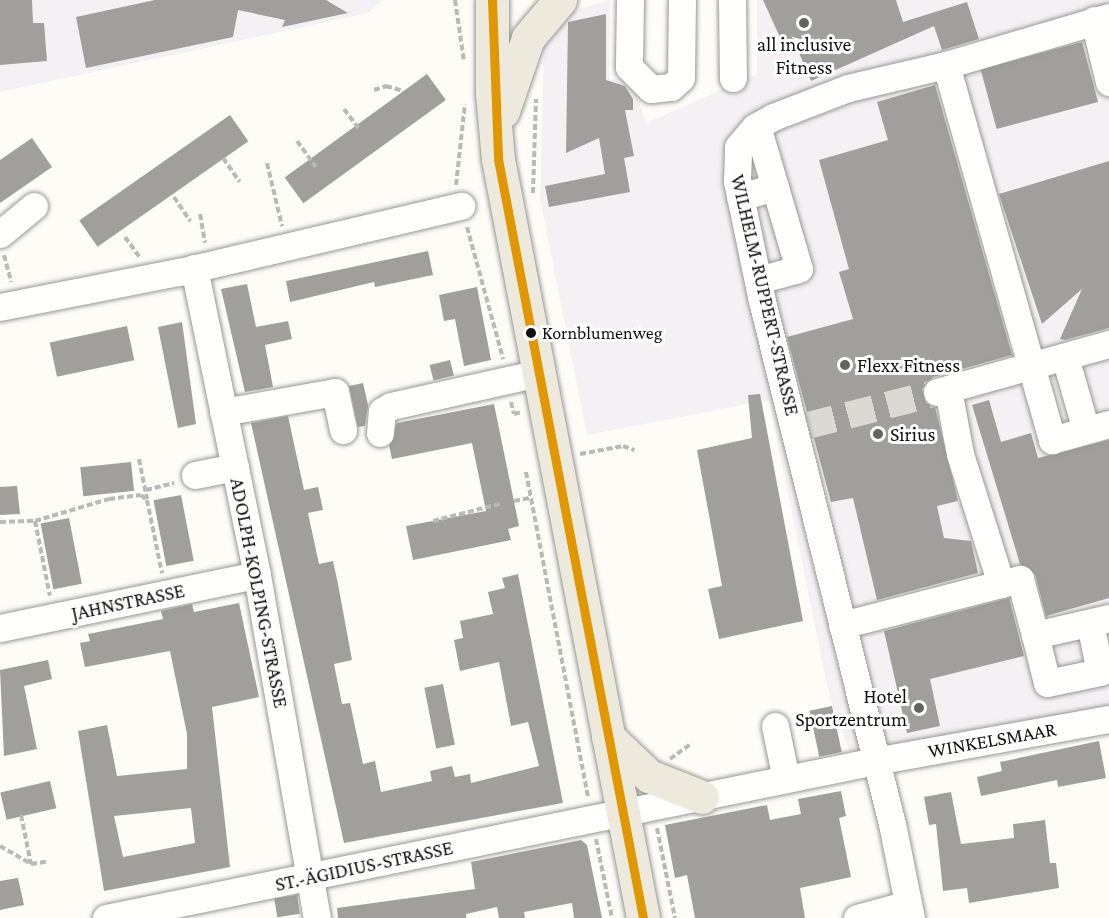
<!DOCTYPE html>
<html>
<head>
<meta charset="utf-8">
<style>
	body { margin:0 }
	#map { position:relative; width:1109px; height:918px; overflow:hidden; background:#fdfcf7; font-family:"Crimson Pro",serif }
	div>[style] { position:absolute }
	.industrial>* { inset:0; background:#f5f0f3 }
	.building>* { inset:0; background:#a19f9c; transform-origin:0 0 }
	.minor-tunnel>* { height:27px; margin-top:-13.5px; transform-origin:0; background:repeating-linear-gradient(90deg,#dad9d4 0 27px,transparent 0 41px) }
	.path>* { height:4px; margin-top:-2px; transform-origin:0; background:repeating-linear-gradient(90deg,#b9b9b8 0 6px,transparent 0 9px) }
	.roads { filter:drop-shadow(0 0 2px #979795) drop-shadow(0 0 2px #979795) }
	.minor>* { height:27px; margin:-13.5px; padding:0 13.5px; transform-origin:13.5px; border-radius:13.5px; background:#fffffe }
	.major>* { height:33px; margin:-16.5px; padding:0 16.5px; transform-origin:16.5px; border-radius:16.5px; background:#ede9dc }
	.bus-1>* { height:9px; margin:-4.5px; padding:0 4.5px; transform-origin:4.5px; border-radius:4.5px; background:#e09702 }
	.dots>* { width:16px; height:16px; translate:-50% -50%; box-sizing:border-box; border:3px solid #fff; border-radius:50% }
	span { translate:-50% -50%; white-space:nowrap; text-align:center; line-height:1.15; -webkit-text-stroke:6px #fff; paint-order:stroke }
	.bus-label { font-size:18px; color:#111 }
	.left { translate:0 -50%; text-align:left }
	.poi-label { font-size:20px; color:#111 }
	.right { translate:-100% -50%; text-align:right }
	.street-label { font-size:20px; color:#111 }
</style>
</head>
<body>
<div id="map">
	<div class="industrial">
		<div style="clip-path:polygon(0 0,383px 0,368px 13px,0 92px)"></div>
		<div style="clip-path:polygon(610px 0,609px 79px,626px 79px,636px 92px,646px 123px,757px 74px,757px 0,1109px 0,1109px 707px,850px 752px,830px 699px,769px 400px,587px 435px,540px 199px,544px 43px,573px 11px)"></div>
	</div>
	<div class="building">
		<div style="clip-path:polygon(0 0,32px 0,33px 23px,44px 23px,47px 61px,0 65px)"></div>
		<div style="clip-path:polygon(155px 0,326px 0,348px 13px,282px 27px,285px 20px,238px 10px,233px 37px,86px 68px,76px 17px)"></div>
		<div style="clip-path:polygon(763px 0,896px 0,903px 22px,967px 2px,979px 39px,942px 50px,934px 26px,811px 81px,794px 41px,784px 46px)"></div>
		<div style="clip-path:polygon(606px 14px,606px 80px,625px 86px,633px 99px,633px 110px,625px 110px,634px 156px,624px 158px,630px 192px,549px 207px,545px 186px,605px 174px,599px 138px,566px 153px,568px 22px)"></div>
		<div style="left:1082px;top:42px;width:62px;height:105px;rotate:75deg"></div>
		<div style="left:427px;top:74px;width:32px;height:176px;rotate:54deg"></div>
		<div style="clip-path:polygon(935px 85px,1012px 355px,933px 377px,922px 389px,926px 403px,935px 407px,958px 501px,937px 506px,944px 538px,971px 541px,978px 573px,877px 600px,853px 498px,831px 502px,787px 337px,853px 319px,839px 272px,849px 269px,819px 160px,888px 140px,877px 102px)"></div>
		<div style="left:230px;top:115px;width:32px;height:184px;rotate:55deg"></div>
		<div style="clip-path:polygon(32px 138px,52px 167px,0 203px,0 160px)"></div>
		<div style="clip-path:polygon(1109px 161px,1109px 328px,1065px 340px,1060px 339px,1082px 289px,1042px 324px,999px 194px)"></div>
		<div style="clip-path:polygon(428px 251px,433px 275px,375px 287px,374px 282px,290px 302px,286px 281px)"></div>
		<div style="clip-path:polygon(247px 284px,256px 327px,288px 321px,292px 339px,265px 345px,273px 387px,245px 392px,221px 289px)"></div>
		<div style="clip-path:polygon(477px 287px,491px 360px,464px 366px,455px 319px,444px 321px,439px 295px)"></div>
		<div style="clip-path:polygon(182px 322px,196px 424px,178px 428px,158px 327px)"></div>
		<div style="left:127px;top:326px;width:35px;height:79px;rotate:78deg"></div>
		<div style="left:450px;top:360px;width:16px;height:21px;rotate:76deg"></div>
		<div style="clip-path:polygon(363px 383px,368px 405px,365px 426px,358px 427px,349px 386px)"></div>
		<div style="clip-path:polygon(760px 394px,803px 621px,719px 639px,708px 589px,722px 586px,697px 450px,752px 438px,748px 395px)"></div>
		<div style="clip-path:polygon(989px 400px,1001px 442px,1031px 433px,1038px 458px,1109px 440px,1109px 598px,1046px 616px,1035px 574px,1020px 564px,972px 405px)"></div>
		<div style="clip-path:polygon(494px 404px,519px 526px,508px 529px,511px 540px,413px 560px,406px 526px,486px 511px,472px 443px,392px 459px,389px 445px,397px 423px)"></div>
		<div style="clip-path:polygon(288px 416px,304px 490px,318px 487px,323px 510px,308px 513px,319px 564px,333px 561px,338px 584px,352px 660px,334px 664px,342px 704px,350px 703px,363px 764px,375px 761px,381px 792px,432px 781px,430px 771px,452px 766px,455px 777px,470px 774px,471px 783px,539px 766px,528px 722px,511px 726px,499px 662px,460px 671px,454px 640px,463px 638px,460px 621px,493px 614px,488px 592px,505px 588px,502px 578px,518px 574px,563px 803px,344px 843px,251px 423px)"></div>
		<div style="left:131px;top:462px;width:29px;height:51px;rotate:84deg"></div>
		<div style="clip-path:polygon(17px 486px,20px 514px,0 515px,0 487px)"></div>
		<div style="left:181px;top:495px;width:67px;height:28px;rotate:79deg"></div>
		<div style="left:69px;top:518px;width:67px;height:29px;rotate:79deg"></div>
		<div style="clip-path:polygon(1009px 598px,1024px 656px,930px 679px,940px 726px,907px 733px,884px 631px)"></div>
		<div style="clip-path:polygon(evenodd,239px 603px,259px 697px,212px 707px,230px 867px,104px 891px,78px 731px,107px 725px,117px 776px,187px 769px,187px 734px,170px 651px,85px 667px,80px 643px,90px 641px,88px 634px,163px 619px,161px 611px,192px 604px,194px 612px,239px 603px,191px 808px,195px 843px,123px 857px,114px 816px,191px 808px)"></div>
		<div style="clip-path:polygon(48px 660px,52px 679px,24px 686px,37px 749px,4px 756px,0 670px)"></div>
		<div style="left:443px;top:684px;width:62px;height:19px;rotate:79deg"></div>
		<div style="left:832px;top:706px;width:47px;height:23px;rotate:78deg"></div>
		<div style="clip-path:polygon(1099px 741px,1106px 778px,1058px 787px,1057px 780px,981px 796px,977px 777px,1002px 771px,1000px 762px)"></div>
		<div style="left:50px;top:781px;width:28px;height:51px;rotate:77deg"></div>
		<div style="clip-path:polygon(841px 791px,846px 816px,839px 818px,851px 877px,800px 888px,805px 918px,695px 918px,687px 875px,675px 878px,665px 825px,767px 805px,770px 820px,801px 814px,798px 799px)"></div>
		<div style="clip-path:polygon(951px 792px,961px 844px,1014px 838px,1013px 824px,1045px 820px,1050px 863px,1056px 863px,1059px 888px,969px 903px,967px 888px,943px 891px,936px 824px,929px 825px,924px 797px)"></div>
		<div style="clip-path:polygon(581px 840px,587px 845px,602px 918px,574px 918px,572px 903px,524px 912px,525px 918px,499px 918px,497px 907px,466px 914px,466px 918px,338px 918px,337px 908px,475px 889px,471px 862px)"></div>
		<div style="clip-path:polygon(18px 878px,24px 905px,0 910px,0 881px)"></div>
		<div style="left:297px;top:895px;width:19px;height:23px;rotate:81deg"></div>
	</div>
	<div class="minor-tunnel">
		<div style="left:808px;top:425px;width:133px;rotate:-14.3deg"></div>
	</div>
	<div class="path">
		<div style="left:455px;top:0;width:62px;rotate:81.6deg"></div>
		<div style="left:374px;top:90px;width:13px;rotate:-18deg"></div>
		<div style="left:386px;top:86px;width:18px;rotate:16deg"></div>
		<div style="left:344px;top:109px;width:25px;rotate:53deg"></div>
		<div style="left:297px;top:141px;width:32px;rotate:54deg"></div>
		<div style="left:223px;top:158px;width:29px;rotate:55deg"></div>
		<div style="left:267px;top:163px;width:65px;rotate:76.6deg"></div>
		<div style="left:456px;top:185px;width:81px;rotate:-83.7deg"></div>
		<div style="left:533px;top:193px;width:94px;rotate:-88.2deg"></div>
		<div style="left:174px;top:197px;width:29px;rotate:56deg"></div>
		<div style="left:200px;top:214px;width:29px;rotate:80deg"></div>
		<div style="left:467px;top:227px;width:137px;rotate:74.7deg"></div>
		<div style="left:125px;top:237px;width:26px;rotate:54deg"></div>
		<div style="left:4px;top:255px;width:28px;rotate:75deg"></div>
		<div style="left:511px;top:402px;width:12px;rotate:76deg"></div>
		<div style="left:514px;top:414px;width:7px;rotate:-16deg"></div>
		<div style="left:580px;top:454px;width:44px;rotate:-10.5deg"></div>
		<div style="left:623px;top:446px;width:12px;rotate:20deg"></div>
		<div style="left:139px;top:459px;width:41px;rotate:78.7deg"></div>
		<div style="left:526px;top:472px;width:330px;rotate:79.2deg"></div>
		<div style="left:146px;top:490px;width:29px;rotate:-14deg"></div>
		<div style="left:514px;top:501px;width:16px;rotate:-11deg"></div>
		<div style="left:35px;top:521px;width:77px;rotate:-16.6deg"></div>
		<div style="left:109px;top:499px;width:32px;rotate:-7deg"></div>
		<div style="left:141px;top:495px;width:8px;rotate:40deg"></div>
		<div style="left:147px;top:500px;width:75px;rotate:78.4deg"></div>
		<div style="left:433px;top:521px;width:72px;rotate:-14.4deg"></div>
		<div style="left:0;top:522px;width:35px;rotate:-2deg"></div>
		<div style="left:35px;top:521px;width:76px;rotate:78.7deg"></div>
		<div style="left:670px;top:759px;width:27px;rotate:-36deg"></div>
		<div style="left:21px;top:815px;width:50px;rotate:78.5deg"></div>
		<div style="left:657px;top:828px;width:92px;rotate:78.7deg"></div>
		<div style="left:596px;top:839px;width:81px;rotate:78.6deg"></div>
		<div style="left:0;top:846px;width:36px;rotate:30deg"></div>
		<div style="left:31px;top:864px;width:18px;rotate:-9deg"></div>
	</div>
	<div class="roads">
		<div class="minor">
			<div style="left:630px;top:0;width:67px;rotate:90.9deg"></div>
			<div style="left:629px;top:67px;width:31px;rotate:45deg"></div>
			<div style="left:651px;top:89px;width:20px;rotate:-6deg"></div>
			<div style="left:671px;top:87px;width:13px;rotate:-42deg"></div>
			<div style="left:681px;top:78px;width:78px;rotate:-89.3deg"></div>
			<div style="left:732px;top:0;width:78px;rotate:89.3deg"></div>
			<div style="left:1094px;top:20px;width:64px;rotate:76.4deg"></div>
			<div style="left:946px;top:65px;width:390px;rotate:74.2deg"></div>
			<div style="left:1052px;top:440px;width:59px;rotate:-15.7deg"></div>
			<div style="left:757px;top:126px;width:64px;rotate:73.6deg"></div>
			<div style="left:740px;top:197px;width:36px;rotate:-16deg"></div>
			<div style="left:775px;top:187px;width:85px;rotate:73.7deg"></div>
			<div style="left:799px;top:269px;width:42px;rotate:165deg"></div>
			<div style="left:0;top:234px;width:44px;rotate:-39.5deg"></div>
			<div style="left:194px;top:268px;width:313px;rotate:78.4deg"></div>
			<div style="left:257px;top:575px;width:348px;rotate:80.1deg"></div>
			<div style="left:0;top:307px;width:182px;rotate:-11.1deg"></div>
			<div style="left:179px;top:272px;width:290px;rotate:-13.2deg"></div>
			<div style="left:1065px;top:357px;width:76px;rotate:74deg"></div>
			<div style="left:937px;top:392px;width:179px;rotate:-15.6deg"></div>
			<div style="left:223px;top:412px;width:114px;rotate:-10.1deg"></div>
			<div style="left:335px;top:392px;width:39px;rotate:78deg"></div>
			<div style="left:380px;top:433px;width:22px;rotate:-85deg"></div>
			<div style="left:382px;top:411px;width:10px;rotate:-29deg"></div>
			<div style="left:391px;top:406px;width:152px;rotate:-12.6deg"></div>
			<div style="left:195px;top:475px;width:41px;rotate:-11.3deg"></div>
			<div style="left:1001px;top:584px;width:20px;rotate:-15deg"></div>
			<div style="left:1020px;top:579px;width:58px;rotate:75deg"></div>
			<div style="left:1090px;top:623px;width:50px;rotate:78.5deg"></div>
			<div style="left:1100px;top:672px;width:54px;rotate:168.3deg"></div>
			<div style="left:1047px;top:683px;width:49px;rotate:-104deg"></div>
			<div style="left:1035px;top:635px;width:76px;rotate:-12.9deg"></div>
			<div style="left:842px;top:625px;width:164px;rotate:-14.5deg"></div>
			<div style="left:1001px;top:584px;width:136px;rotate:-107.5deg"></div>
			<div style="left:960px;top:454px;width:66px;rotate:-100.5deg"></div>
			<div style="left:0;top:628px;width:262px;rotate:-11.7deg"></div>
			<div style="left:775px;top:726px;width:54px;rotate:78.3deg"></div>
			<div style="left:106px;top:918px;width:785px;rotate:-11.54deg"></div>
			<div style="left:875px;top:761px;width:238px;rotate:-10.2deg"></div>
			<div style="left:857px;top:918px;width:53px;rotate:-15.4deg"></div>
			<div style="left:911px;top:918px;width:96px;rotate:-101.4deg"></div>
			<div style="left:892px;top:824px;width:539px;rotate:-103.96deg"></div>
			<div style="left:762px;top:301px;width:123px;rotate:-101.8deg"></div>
			<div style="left:737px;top:181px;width:34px;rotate:-88deg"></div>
			<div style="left:738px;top:147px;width:26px;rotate:-50deg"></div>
			<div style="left:755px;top:127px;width:21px;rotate:-29deg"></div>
			<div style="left:773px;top:117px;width:80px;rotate:-21.1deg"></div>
			<div style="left:848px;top:88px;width:101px;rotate:-13.2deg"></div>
			<div style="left:946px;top:65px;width:170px;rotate:-16.4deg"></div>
		</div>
		<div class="major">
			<div style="left:492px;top:0;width:93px;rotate:90deg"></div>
			<div style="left:492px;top:93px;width:66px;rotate:84.8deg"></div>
			<div style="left:498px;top:159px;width:773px;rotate:79.18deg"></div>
			<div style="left:503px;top:111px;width:77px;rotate:-71.1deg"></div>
			<div style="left:528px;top:38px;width:50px;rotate:-49.9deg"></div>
			<div style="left:608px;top:737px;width:57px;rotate:43.6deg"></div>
			<div style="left:649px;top:776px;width:57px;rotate:21.6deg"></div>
		</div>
	</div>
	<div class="bus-1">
		<div style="left:492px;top:0;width:159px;rotate:87.8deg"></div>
		<div style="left:498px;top:159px;width:773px;rotate:79.18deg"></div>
	</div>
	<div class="dots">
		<div style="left:804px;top:23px;background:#646362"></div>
		<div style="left:531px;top:333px;background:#111"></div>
		<div style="left:845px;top:365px;background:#646362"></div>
		<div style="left:878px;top:434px;background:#646362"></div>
		<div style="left:919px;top:708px;background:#646362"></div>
	</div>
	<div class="bus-label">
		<span class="left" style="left:542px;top:333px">Kornblumenweg</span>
	</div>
	<div class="poi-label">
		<span style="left:804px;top:56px">all inclusive<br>Fitness</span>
		<span class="left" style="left:857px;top:365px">Flexx Fitness</span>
		<span class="left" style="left:890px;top:434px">Sirius</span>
		<span class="right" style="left:907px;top:708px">Hotel<br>Sportzentrum</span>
	</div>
	<div class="street-label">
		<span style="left:765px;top:295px;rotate:77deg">WILHELM-RUPPERT-STRASSE</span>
		<span style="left:259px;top:593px;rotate:79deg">ADOLPH-KOLPING-STRASSE</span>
		<span style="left:128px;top:602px;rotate:-12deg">JAHNSTRASSE</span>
		<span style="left:992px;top:740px;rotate:-10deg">WINKELSMAAR</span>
		<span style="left:364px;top:866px;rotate:-12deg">ST.-ÄGIDIUS-STRASSE</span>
	</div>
</div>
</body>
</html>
